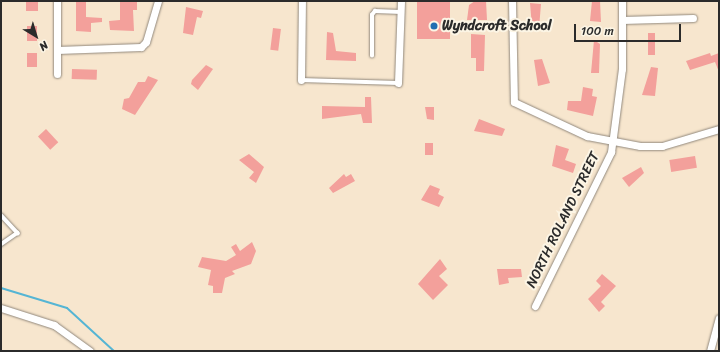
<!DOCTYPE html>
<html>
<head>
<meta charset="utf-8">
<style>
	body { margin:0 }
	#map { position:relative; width:720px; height:352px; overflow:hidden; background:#f7e6ce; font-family:Sriracha,sans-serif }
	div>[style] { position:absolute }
	.stream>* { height:2px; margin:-1px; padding:0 1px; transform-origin:1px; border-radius:1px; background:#55b5d4 }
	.building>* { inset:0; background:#f3a09b; transform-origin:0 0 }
	.roads { filter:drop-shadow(0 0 1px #91887c) drop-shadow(0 0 1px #91887c) }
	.lane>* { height:3.5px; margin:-1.75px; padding:0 1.75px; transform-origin:1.75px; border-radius:1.75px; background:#fff }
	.street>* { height:7px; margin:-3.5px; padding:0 3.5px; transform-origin:3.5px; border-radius:3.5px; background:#fff }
	.dots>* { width:11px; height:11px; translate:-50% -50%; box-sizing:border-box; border:2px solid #fcf5e5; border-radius:50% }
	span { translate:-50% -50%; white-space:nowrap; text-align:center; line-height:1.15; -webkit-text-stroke:4px #fcf5e5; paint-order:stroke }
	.poi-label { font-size:14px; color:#2b2b2b; font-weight:700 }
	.left { translate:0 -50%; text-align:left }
	.street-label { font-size:14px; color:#2b2b2b }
	.frame { position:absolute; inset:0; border:2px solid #2b2b2b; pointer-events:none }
	.north { position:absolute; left:16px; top:16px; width:40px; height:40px; -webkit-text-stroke:3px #fcf5e5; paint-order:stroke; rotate:142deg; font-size:11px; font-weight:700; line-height:16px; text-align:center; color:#2b2b2b }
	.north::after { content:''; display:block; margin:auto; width:14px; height:18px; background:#2b2b2b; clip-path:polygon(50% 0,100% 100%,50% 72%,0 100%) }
	.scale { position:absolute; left:574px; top:24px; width:107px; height:18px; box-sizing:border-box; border:2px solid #2b2b2b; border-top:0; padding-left:5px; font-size:12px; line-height:14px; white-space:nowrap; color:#2b2b2b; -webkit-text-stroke:3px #fcf5e5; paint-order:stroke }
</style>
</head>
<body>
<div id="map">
	<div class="stream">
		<div style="left:1px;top:288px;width:69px;rotate:16.9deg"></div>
		<div style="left:67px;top:308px;width:64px;rotate:42.5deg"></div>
	</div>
	<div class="building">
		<div style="left:26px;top:1px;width:12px;height:10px"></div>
		<div style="clip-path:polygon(76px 1px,86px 1px,86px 17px,102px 18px,102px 22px,91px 23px,91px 32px,76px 31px)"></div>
		<div style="clip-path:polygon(120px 1px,137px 1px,137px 10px,133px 10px,134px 31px,110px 30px,109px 21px,120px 20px)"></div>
		<div style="left:417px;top:1px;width:33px;height:38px"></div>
		<div style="clip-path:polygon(475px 1px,486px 1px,487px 20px,467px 20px,469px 5px)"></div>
		<div style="clip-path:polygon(592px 1px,600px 1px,601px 22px,590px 21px)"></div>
		<div style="clip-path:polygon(530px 3px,541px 4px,539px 28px,532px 27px)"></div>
		<div style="clip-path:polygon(186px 7px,203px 11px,201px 18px,197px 17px,193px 35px,183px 33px)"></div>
		<div style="left:27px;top:26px;width:10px;height:15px"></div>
		<div style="left:273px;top:28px;width:8px;height:22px;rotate:7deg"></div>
		<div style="clip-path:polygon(327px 32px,333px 33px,336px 51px,356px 53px,356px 61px,326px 60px)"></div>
		<div style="left:655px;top:33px;width:22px;height:7px;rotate:90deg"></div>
		<div style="clip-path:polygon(471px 34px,485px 35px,484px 71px,476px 71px,476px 58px,471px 58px)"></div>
		<div style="clip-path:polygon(594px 40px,600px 44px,599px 73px,591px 73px)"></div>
		<div style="left:27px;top:53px;width:10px;height:14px"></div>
		<div style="clip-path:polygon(710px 53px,711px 56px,719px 53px,719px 72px,715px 62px,690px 70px,686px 61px)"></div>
		<div style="clip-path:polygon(542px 59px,550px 83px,538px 86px,534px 60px)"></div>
		<div style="clip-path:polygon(206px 65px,213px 69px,198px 90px,191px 84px,192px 80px)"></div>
		<div style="clip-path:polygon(651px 67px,658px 68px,655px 96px,642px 95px)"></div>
		<div style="left:72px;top:69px;width:25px;height:10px;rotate:2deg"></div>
		<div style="clip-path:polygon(148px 76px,158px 80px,135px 115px,122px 109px,124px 99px,129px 98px,138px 82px,145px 82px)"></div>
		<div style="clip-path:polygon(583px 87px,593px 89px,592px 96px,597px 97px,593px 116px,567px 110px,568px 101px,581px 101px)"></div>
		<div style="clip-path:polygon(365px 97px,371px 97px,372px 123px,363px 123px,361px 114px,322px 119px,322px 106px,365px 107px)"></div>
		<div style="clip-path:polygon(425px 107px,434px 107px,434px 120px,427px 119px)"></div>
		<div style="clip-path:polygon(479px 119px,505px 129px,502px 136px,474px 131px)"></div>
		<div style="left:46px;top:129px;width:18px;height:11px;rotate:47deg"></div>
		<div style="left:425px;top:143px;width:8px;height:12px"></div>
		<div style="clip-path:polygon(556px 145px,569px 149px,565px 160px,576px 164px,573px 173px,552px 166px)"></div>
		<div style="clip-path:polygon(249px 154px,264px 167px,256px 183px,249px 178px,254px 172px,239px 160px)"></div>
		<div style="left:695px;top:156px;width:12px;height:26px;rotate:81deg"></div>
		<div style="clip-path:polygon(641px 167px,644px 173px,629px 187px,622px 178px)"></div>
		<div style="clip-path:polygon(344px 174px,346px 177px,351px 174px,355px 181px,333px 193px,329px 188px)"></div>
		<div style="clip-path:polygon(430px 185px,440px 189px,438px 194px,444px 197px,439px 207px,421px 200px)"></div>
		<div style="clip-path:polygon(252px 242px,256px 251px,251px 264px,232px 271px,235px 274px,225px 278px,222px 293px,213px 293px,213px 286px,208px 285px,211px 270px,198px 267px,202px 257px,226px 261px,236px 255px,231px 247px,236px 244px,240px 251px)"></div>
		<div style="clip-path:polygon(440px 259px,447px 269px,439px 276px,448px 285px,433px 300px,418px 284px)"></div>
		<div style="clip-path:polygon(497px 269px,521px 269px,522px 277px,508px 278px,509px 283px,499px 285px)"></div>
		<div style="clip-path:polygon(602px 274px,616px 286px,601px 302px,605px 306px,599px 312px,588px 299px,601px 286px,596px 281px)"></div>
	</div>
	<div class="roads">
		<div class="lane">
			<div style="left:372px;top:56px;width:41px;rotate:-90deg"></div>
			<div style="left:372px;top:15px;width:5px;rotate:-53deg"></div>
			<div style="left:375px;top:11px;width:26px;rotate:2deg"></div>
			<div style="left:301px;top:80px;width:97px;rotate:1.8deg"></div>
			<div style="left:1px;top:215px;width:25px;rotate:47deg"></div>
			<div style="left:18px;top:233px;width:21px;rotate:145deg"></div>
		</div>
		<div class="street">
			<div style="left:512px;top:1px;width:101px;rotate:88.9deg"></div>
			<div style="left:514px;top:102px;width:81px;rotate:25deg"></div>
			<div style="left:587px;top:136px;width:54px;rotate:10.7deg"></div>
			<div style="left:640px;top:146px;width:22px"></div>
			<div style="left:662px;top:146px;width:59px;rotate:-16.6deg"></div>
			<div style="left:622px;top:20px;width:71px;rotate:-1.6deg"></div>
			<div style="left:57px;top:50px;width:84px;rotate:-2deg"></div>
			<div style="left:141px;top:47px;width:7px;rotate:-45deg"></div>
			<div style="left:146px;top:42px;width:43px;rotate:-73.7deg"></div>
			<div style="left:57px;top:74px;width:73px;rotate:-90deg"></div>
			<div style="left:301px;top:80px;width:79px;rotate:-89.3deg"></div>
			<div style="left:398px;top:83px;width:82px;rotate:-87.9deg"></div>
			<div style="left:535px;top:306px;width:172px;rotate:-63.7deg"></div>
			<div style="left:611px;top:152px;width:84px;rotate:-82.5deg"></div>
			<div style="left:622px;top:69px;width:68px;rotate:-90deg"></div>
			<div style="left:1px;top:308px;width:56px;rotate:17.8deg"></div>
			<div style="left:54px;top:325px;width:44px;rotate:35.8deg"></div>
			<div style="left:710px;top:351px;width:34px;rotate:-75deg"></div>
		</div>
	</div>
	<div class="dots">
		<div style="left:434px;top:26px;background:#1f6fb2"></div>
	</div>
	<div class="poi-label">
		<span class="left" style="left:442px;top:26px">Wyndcroft School</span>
	</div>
	<div class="street-label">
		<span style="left:563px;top:220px;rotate:-64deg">NORTH ROLAND STREET</span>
	</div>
	<div class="frame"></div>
	<div class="north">N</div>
	<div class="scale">100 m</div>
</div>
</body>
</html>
